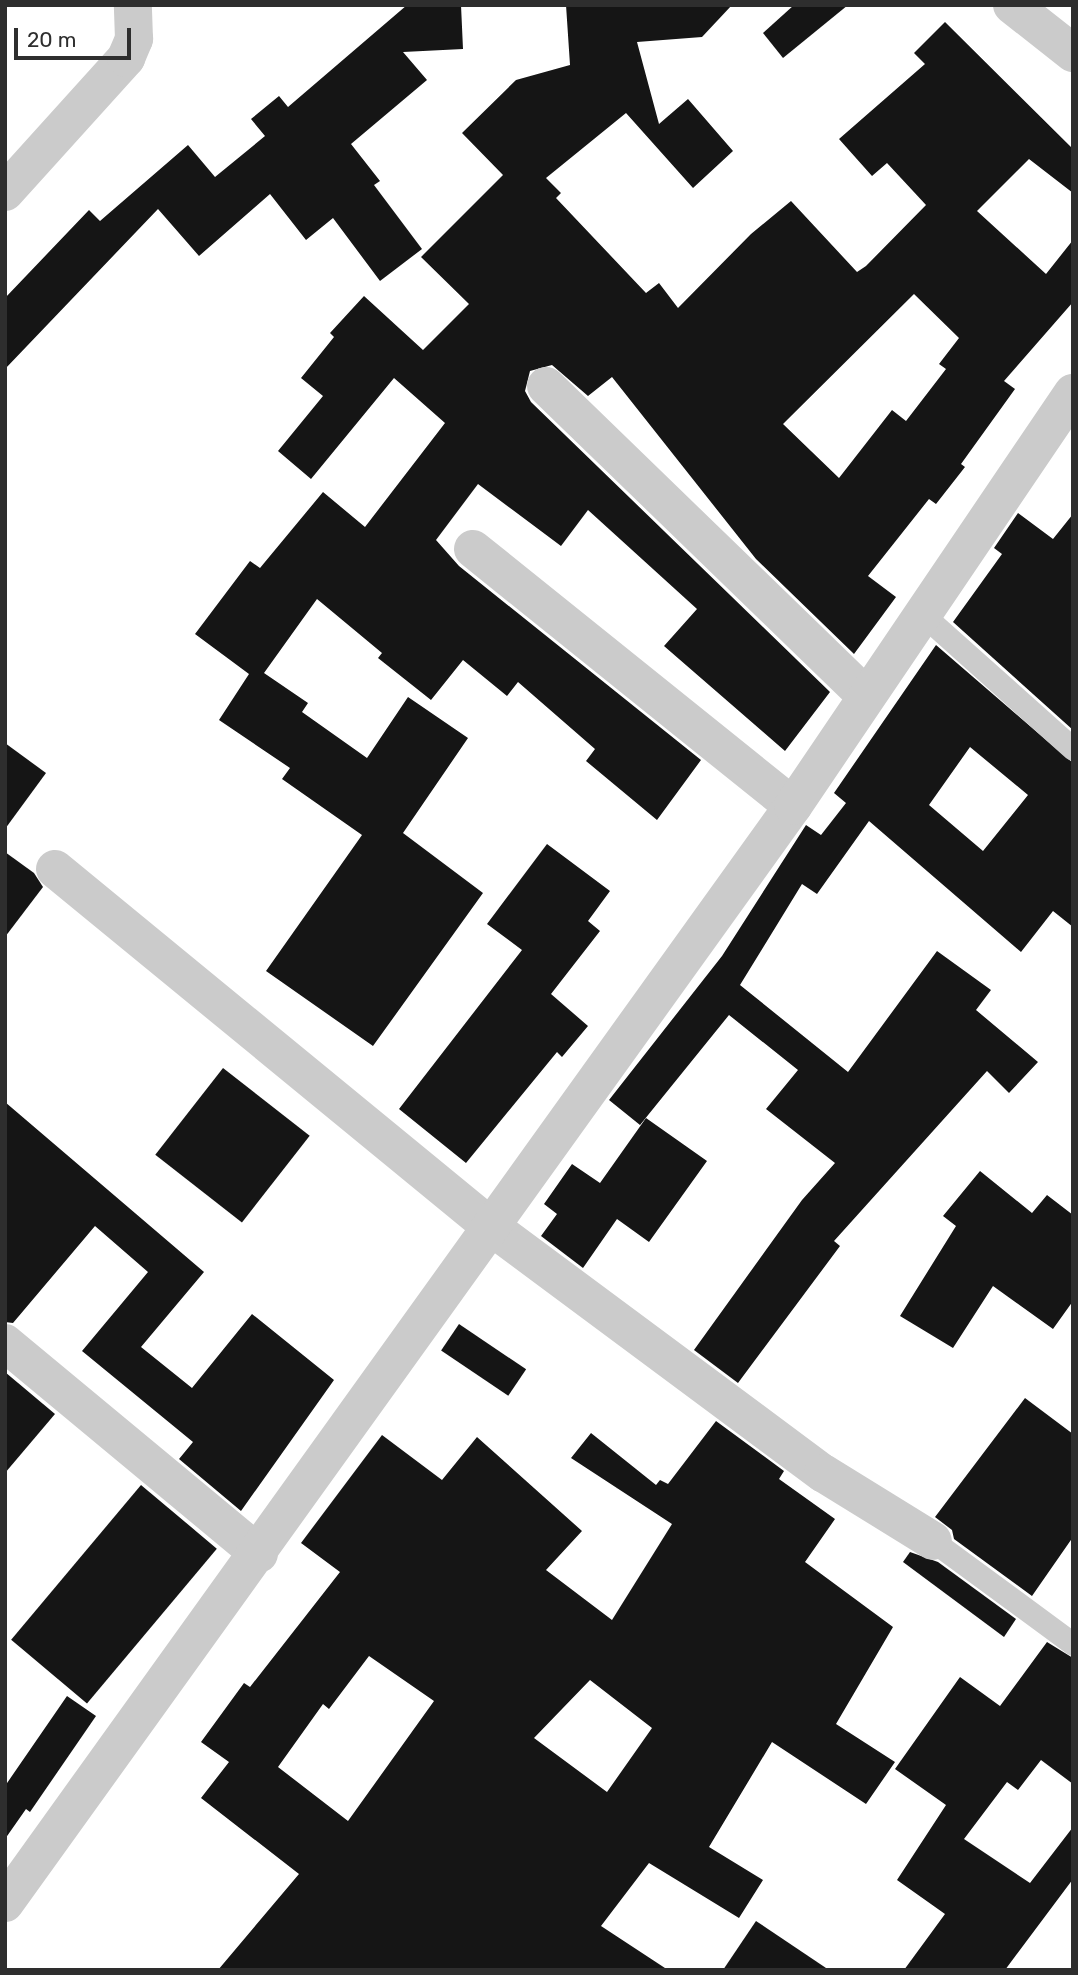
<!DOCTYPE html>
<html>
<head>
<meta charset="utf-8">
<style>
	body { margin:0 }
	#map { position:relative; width:1078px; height:1975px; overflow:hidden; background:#fff; font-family:Rubik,sans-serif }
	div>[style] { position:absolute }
	.building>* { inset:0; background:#151515; transform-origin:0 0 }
	.service>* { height:23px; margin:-11.5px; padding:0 11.5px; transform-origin:11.5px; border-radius:11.5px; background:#cbcbcb }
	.minor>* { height:38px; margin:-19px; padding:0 19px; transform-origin:19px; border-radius:19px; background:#cbcbcb }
	.tertiary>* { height:38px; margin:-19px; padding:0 19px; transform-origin:19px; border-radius:19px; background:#cbcbcb }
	span { translate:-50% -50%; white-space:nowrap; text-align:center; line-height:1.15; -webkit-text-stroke:7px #fff; paint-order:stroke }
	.frame { position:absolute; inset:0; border:7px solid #2e2e2e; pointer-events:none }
	.scale { position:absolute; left:14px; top:28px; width:117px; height:32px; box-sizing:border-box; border:4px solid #2e2e2e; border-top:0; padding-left:9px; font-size:21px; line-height:24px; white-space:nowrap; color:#2e2e2e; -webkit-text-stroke:5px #fff; paint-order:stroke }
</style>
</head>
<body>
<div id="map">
	<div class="building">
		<div style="clip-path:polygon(407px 5px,461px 5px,463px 49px,403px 52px,427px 80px,351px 144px,380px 181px,374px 185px,422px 249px,380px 281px,333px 218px,306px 240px,270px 194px,199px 256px,158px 209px,5px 369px,5px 298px,89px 210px,100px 221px,188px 145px,215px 177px,265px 136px,251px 119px,279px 96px,288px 107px)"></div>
		<div style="clip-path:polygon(evenodd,566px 5px,732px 5px,702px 37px,637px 42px,659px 124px,688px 99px,733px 151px,693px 188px,626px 113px,546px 178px,561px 193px,556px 198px,646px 293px,659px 283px,678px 308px,751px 234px,791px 201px,857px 272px,866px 266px,926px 205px,887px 163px,872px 176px,839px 139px,925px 64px,914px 53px,945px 22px,1073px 149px,1073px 193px,1029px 159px,977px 211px,1046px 274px,1073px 240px,1073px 302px,1004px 381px,1015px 389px,961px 464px,965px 467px,936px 504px,929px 499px,868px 576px,896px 597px,854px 654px,756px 559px,612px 377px,588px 396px,552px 365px,530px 371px,525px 391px,531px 402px,830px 692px,785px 751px,664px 646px,697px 609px,588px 510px,561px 546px,478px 484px,436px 540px,459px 566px,701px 760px,657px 820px,586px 761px,595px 749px,518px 682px,507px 696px,463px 660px,431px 700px,378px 658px,382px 653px,317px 599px,264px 673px,308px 703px,302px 712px,367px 758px,408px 697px,468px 738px,403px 833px,483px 893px,373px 1046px,266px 971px,362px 835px,282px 779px,290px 768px,219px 720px,249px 674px,195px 634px,250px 561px,260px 568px,323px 492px,365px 527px,445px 423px,394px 378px,311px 479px,278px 451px,323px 396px,301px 378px,334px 337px,330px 333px,364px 296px,423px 350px,469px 304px,421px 257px,503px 175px,462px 133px,516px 80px,570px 65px,566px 5px,914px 294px,959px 338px,939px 364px,946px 369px,906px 421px,892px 410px,839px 478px,783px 424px,914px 294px)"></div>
		<div style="clip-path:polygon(794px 5px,848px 5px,783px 58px,763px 33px)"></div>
		<div style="clip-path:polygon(1018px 513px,1053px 539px,1073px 514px,1073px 730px,953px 622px,1002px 554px,994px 548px)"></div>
		<div style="clip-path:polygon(evenodd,936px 645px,1073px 763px,1073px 927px,1053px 911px,1021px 952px,869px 821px,817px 894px,802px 884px,740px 985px,848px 1072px,937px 951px,991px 990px,976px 1010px,1038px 1062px,1009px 1093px,987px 1071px,834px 1241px,840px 1246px,738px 1383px,694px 1350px,802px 1200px,835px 1163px,766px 1109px,798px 1070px,729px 1015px,640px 1125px,609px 1100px,722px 956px,806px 825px,821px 835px,846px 803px,834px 793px,936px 645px,970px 747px,1028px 795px,983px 851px,929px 805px,970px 747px)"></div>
		<div style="clip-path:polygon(5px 743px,46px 773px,5px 829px)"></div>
		<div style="clip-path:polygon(547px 844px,610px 891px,588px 921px,600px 931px,551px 994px,588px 1026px,562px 1057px,557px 1052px,466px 1163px,399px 1109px,522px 950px,487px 924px)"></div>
		<div style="clip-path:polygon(5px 852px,34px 873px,43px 887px,5px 937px)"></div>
		<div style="left:223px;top:1068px;width:110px;height:110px;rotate:38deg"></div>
		<div style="clip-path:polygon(5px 1102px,204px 1272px,141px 1347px,192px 1388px,252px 1314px,334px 1380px,241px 1511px,179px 1459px,193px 1442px,82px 1351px,148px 1272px,95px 1226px,13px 1323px,5px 1322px)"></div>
		<div style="clip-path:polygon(646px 1118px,707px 1161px,649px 1242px,617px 1219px,583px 1268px,541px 1236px,557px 1214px,544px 1204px,572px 1164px,600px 1183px)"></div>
		<div style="clip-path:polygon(980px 1171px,1032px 1213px,1047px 1195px,1073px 1215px,1073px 1301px,1053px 1329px,993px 1286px,953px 1348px,900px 1316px,956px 1226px,943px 1216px)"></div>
		<div style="left:459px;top:1324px;width:81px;height:32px;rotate:34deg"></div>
		<div style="clip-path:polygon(5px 1372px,55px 1414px,5px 1473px)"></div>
		<div style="clip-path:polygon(1025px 1398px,1073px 1434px,1073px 1537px,1032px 1596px,954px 1539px,952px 1530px,935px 1517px)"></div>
		<div style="clip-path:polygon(evenodd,716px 1421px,784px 1471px,779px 1479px,835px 1519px,805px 1562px,893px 1627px,836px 1724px,895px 1762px,866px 1804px,772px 1742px,709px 1847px,763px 1880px,739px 1918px,649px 1863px,601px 1926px,668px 1970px,218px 1970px,299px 1874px,201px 1798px,229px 1762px,201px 1742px,244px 1683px,250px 1687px,340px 1572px,301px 1543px,382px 1435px,442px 1480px,477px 1437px,582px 1531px,546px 1570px,612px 1620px,672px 1524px,571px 1458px,591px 1433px,656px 1485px,660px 1480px,668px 1484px,716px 1421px,369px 1656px,434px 1701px,348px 1821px,278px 1767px,323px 1704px,329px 1709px,369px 1656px,716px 1421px,590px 1680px,652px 1728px,607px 1792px,534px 1738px,590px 1680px)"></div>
		<div style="left:141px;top:1485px;width:99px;height:202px;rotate:40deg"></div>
		<div style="clip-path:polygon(910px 1552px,938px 1562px,1016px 1619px,1004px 1637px,903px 1562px)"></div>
		<div style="clip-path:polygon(1047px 1642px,1073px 1658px,1073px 1784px,1041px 1760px,1018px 1790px,1007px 1782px,964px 1839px,1030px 1883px,1073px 1827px,1073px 1879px,1005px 1970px,904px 1970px,945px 1914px,897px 1880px,946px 1805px,895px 1769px,960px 1677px,1000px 1706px)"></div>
		<div style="clip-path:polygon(67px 1696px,96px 1716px,30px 1812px,26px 1809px,5px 1839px,5px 1786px)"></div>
		<div style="clip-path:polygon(756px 1921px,829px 1970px,723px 1970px)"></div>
	</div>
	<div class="service">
		<div style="left:921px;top:613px;width:204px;rotate:41.8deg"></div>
		<div style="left:933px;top:1541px;width:174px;rotate:36.3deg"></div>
	</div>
	<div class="minor">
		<div style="left:1012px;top:5px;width:78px;rotate:38.2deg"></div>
		<div style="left:5px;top:192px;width:181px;rotate:-47.9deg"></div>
		<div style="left:126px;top:58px;width:21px;rotate:-67deg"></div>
		<div style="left:134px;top:39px;width:34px;rotate:-92deg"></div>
		<div style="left:546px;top:386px;width:446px;rotate:44.1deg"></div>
		<div style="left:473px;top:549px;width:410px;rotate:38.8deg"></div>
		<div style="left:55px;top:869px;width:563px;rotate:39.38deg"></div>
		<div style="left:490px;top:1226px;width:415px;rotate:36.6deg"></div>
		<div style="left:823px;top:1473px;width:129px;rotate:31.7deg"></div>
		<div style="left:5px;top:1343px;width:330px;rotate:39.7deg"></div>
	</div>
	<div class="tertiary">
		<div style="left:5px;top:1903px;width:1351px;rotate:-54.31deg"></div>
		<div style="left:793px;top:806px;width:499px;rotate:-55.9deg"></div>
	</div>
	<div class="frame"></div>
	<div class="scale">20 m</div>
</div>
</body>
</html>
